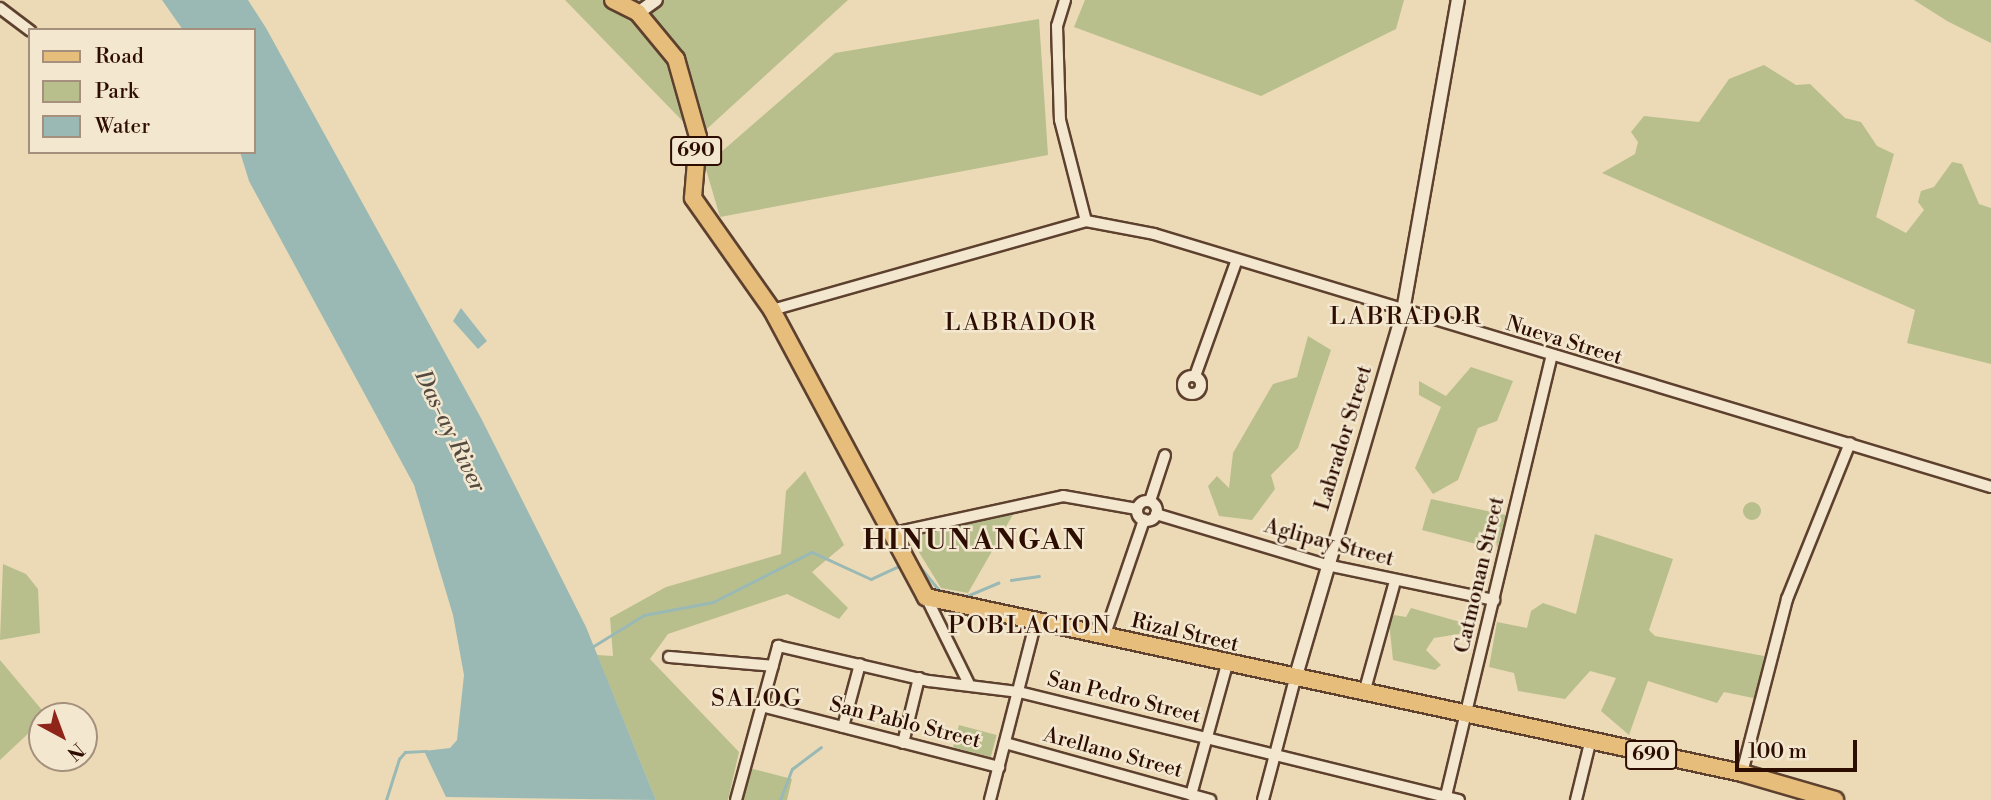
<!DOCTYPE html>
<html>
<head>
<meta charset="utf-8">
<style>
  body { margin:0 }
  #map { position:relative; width:1991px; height:800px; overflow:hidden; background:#ecdab6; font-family:"Libre Bodoni",serif }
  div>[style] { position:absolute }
  .green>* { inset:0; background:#b8bf8d; transform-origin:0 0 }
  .round { border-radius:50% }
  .water>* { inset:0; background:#9ab9b5 }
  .stream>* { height:2.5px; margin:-1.25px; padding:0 1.25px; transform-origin:1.25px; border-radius:1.25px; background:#9ab9b5 }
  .roads { filter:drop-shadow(2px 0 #5d402e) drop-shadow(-2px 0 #5d402e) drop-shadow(0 2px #5d402e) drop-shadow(0 -2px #5d402e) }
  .minor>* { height:10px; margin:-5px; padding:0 5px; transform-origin:5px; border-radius:5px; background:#f3e7d0 }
  .minor>.ring { margin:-5px; padding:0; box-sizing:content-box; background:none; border:10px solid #f3e7d0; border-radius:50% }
  .tertiary>* { height:12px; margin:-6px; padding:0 6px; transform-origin:6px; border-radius:6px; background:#f3e7d0 }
  .primary>* { height:16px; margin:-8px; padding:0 8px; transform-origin:8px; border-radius:8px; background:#e6bd7b }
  span { translate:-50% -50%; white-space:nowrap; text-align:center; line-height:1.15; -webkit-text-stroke:5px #f3e7d0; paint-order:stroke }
  .shield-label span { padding:2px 5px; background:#f3e7d0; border:2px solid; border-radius:5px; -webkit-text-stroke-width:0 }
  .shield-label { font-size:19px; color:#2d0d00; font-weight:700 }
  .street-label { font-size:21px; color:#2d0d00 }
  .water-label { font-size:23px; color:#53493f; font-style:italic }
  .quarter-label { font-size:24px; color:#2d0d00; letter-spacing:2px }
  .district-label { font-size:28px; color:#2d0d00; font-weight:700; letter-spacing:2px }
  .legend { position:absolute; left:28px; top:28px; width:228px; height:126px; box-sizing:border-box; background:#f3e7d0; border:2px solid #a4907d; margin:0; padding:9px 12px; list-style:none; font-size:21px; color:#2d0d00 }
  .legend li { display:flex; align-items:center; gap:14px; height:35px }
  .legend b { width:35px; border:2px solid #a4907d }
  .north { position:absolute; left:28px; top:702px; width:70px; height:70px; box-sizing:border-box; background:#f3e7d0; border:2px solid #a4907d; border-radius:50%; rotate:139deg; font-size:19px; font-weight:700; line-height:28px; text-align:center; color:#2d0d00 }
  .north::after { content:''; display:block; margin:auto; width:24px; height:32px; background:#8f2418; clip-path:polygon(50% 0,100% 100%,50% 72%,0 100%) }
  .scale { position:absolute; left:1735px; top:740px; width:122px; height:32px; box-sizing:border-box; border:4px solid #2d0d00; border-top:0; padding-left:9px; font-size:21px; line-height:24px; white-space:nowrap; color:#2d0d00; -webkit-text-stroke:5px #f3e7d0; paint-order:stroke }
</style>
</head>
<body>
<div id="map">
  <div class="green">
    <div style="clip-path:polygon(565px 0,848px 0,698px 137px)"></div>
    <div style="clip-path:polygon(1085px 0,1404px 0,1396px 29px,1261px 96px,1074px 27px)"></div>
    <div style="clip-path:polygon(1914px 0,1991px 0,1991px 43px,1947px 21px)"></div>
    <div style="clip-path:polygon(1039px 19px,1048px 155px,720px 217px,705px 166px,835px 53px)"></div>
    <div style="clip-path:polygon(1764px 65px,1796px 85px,1810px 84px,1845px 118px,1861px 122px,1877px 146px,1894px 154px,1876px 217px,1906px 233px,1924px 210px,1918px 202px,1921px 191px,1934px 187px,1952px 162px,1962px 164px,1979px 204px,1991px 208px,1991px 364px,1907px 343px,1915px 310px,1602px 173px,1635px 154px,1638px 142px,1631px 132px,1644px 116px,1699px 122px,1729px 79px)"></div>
    <div style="clip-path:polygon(1308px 336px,1331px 350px,1298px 448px,1271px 475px,1275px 489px,1252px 520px,1219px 516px,1208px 486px,1217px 476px,1229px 488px,1233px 453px,1273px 384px,1297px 377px)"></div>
    <div style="clip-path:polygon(1471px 367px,1513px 381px,1497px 421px,1478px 428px,1458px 480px,1433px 494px,1415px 468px,1441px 407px,1419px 395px,1419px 381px,1446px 396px)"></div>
    <div style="clip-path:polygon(805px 471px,844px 545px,812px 572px,848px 608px,839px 619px,787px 594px,668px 634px,650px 659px,739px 752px,728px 800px,656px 800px,597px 655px,613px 656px,610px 618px,666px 587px,781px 554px,786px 491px)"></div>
    <div style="clip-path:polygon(1431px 499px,1506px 515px,1497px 549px,1496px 537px,1484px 533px,1480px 545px,1422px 530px)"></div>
    <div class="round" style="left:1743px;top:502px;width:18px;height:18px"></div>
    <div style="clip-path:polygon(1015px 511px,968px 593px,941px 588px,909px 536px)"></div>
    <div style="clip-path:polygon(1595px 534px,1673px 559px,1649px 630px,1655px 636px,1764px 656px,1758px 699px,1724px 692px,1717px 703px,1648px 681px,1629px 735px,1601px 711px,1616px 678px,1590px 671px,1565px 699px,1518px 691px,1514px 673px,1489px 667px,1497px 622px,1527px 628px,1531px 611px,1543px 603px,1576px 614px)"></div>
    <div style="clip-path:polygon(3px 564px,26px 574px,38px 589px,40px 633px,0 640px)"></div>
    <div style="clip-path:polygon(1411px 608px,1464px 623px,1465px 633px,1434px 638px,1426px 650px,1441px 665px,1435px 670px,1393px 660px,1389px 622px,1394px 615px,1406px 617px)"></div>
    <div style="clip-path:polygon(0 660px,47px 716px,0 760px)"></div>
    <div style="left:959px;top:725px;width:39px;height:23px;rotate:15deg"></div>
    <div style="clip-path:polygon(749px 768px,792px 779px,787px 800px,741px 800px)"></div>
  </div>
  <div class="water">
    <div style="clip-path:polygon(162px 0,248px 0,266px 28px,481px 418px,586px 627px,656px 800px,446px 797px,424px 751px,450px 748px,457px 740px,464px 675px,453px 615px,414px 485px,249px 181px,240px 152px,254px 152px,254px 30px,183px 30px)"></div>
    <div style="clip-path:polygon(461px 308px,487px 341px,478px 349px,453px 321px)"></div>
  </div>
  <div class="stream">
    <div style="left:914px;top:559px;width:40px;rotate:51deg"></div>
    <div style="left:939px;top:590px;width:29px;rotate:12deg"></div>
    <div style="left:967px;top:596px;width:34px;rotate:-23deg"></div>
    <div style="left:1011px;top:580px;width:28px;rotate:-8deg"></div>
    <div style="left:592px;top:647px;width:61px;rotate:-31.6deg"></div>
    <div style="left:644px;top:615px;width:70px;rotate:-10.7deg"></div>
    <div style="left:713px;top:602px;width:111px;rotate:-26.8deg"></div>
    <div style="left:812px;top:552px;width:65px;rotate:24.6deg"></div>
    <div style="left:871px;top:579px;width:33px;rotate:-25deg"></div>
    <div style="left:386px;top:800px;width:43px;rotate:-72.4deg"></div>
    <div style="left:399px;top:759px;width:9px;rotate:-49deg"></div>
    <div style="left:405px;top:752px;width:21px;rotate:-3deg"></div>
    <div style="left:780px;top:800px;width:33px;rotate:-69deg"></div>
    <div style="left:792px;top:769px;width:36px;rotate:-37deg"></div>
  </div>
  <div class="roads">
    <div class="minor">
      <div style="left:1065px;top:0;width:27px;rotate:107deg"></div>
      <div style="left:1057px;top:26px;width:94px;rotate:88.2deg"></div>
      <div style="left:1060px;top:120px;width:104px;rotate:75.6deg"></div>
      <div style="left:0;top:8px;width:38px;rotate:37deg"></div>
      <div style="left:772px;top:310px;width:326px;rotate:-15.8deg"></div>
      <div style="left:1086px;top:221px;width:69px;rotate:10.8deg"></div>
      <div style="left:1154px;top:234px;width:874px;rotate:16.82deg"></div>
      <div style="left:1195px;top:376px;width:121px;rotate:-70.2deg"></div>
      <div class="ring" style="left:1183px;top:376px;width:8px;height:8px"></div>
      <div style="left:1150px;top:501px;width:48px;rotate:-71.9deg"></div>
      <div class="ring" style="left:1137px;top:501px;width:10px;height:10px"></div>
      <div style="left:1156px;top:514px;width:177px;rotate:16.7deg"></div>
      <div style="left:1326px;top:565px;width:172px;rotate:11.8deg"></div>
      <div style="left:894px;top:533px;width:173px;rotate:-12.3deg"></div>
      <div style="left:1063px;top:496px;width:75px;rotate:10deg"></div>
      <div style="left:926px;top:597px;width:95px;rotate:63.7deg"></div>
      <div style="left:1104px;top:637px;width:124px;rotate:-71.1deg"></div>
      <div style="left:669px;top:657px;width:104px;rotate:4.9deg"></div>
      <div style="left:1364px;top:693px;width:116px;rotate:-74.5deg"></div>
      <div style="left:761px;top:706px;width:246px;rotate:14.4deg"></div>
      <div style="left:843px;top:727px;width:65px;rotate:-74.9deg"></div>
      <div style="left:903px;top:743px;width:67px;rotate:-76.2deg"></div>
      <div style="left:1005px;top:743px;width:213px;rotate:15.5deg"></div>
      <div style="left:1742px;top:773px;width:180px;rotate:-75.5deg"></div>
      <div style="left:1787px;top:599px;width:168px;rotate:-68deg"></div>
      <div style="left:1191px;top:795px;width:136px;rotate:-74.6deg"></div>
      <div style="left:736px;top:800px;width:160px;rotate:-74.7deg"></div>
      <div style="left:778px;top:646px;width:155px;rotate:13.1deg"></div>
      <div style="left:929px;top:681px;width:91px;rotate:7deg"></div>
      <div style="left:1019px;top:692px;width:453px;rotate:13.8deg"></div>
      <div style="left:990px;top:800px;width:185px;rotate:-75.6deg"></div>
      <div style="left:1263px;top:800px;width:125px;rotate:-75.2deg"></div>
      <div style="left:1445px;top:800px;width:455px;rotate:-76.5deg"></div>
      <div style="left:1576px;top:800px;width:59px;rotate:-76.2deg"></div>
    </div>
    <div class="tertiary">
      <div style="left:638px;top:13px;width:22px;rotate:-36deg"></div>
      <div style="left:1295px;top:679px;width:384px;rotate:-73.6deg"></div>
      <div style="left:1403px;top:311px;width:316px;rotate:-80deg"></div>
    </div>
    <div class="primary">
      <div style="left:613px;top:0;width:28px;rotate:27deg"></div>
      <div style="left:638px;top:13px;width:60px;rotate:50.4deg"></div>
      <div style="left:676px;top:59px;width:81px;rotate:74.2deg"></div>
      <div style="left:698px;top:137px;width:61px;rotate:94.7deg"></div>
      <div style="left:693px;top:198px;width:137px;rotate:54.8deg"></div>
      <div style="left:772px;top:310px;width:326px;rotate:61.8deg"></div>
      <div style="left:926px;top:597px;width:835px;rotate:12.17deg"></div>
      <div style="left:1742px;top:773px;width:97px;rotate:16.2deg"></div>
    </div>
  </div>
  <div class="shield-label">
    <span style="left:696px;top:151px">690</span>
    <span style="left:1651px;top:755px">690</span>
  </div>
  <div class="street-label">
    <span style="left:1564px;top:341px;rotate:17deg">Nueva Street</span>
    <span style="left:1344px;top:438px;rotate:-73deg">Labrador Street</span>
    <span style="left:1329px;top:543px;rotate:15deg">Aglipay Street</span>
    <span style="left:1480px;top:575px;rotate:-77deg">Catmonan Street</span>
    <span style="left:1185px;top:633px;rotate:13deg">Rizal Street</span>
    <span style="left:1124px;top:698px;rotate:14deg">San Pedro Street</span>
    <span style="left:905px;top:723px;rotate:14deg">San Pablo Street</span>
    <span style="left:1113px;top:753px;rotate:15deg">Arellano Street</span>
  </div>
  <div class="water-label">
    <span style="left:450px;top:431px;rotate:64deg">Das-ay River</span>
  </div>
  <div class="quarter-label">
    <span style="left:1406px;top:318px">LABRADOR</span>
    <span style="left:1021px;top:324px">LABRADOR</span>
    <span style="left:1030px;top:627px">POBLACION</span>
    <span style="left:757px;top:700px">SALOG</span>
  </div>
  <div class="district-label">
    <span style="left:975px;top:541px">HINUNANGAN</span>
  </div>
  <ul class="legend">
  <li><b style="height:9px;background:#e6bd7b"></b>Road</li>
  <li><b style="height:19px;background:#b8bf8d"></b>Park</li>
  <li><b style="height:19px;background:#9ab9b5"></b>Water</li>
  </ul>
  <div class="north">N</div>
  <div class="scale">100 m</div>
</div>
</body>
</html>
